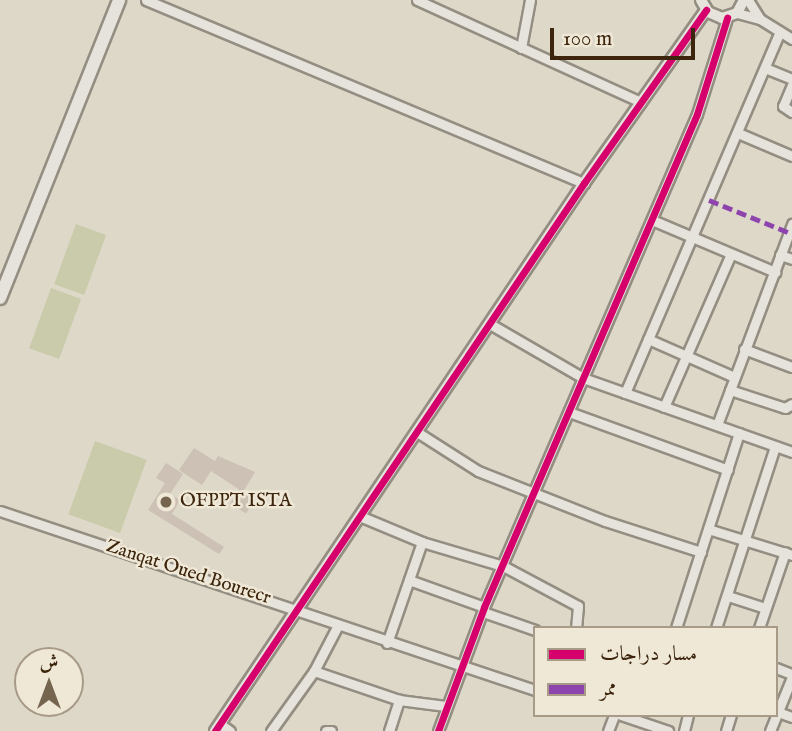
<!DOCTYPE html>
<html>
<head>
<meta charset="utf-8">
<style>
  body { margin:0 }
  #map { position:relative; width:792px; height:731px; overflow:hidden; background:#ded8c9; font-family:"IM FELL English",Amiri,serif }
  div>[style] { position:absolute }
  .green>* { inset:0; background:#c9cbaa; transform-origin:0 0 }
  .building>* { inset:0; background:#ccc1b4; transform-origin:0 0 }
  .roads { filter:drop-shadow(2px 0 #948e82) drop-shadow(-2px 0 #948e82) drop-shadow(0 2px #948e82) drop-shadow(0 -2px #948e82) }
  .minor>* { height:9px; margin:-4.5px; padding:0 4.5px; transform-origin:4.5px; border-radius:4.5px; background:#e6e3dc }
  .tertiary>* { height:10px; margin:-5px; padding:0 5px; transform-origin:5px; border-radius:5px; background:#e6e3dc }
  .secondary>* { height:12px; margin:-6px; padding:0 6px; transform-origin:6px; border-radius:6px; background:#e6e3dc }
  .quiet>* { height:5px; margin-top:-2.5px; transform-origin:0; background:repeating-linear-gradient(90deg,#8e44ad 0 10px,transparent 0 15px) }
  .cycleway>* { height:7px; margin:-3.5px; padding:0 3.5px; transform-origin:3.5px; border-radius:3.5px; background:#d6006c }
  .dots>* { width:19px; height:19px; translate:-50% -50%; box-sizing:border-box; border:4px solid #efe8d7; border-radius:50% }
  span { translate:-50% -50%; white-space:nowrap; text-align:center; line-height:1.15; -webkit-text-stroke:5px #efe8d7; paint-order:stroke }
  .poi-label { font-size:19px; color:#3c250c }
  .left { translate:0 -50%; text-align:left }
  .street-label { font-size:19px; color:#3c250c }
  .legend { position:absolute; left:533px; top:626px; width:245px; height:91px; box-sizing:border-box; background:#efe8d7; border:2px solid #a79a86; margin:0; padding:9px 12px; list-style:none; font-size:21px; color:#3c250c }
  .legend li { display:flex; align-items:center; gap:14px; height:35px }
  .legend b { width:35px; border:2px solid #a79a86 }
  .north { position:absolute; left:14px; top:647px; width:70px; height:70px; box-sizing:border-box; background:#efe8d7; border:2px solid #a79a86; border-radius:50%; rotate:0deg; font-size:19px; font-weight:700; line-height:28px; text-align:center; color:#3c250c }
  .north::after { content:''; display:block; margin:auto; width:24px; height:32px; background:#75644e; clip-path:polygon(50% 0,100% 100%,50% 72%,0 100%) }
  .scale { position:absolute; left:550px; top:28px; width:145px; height:32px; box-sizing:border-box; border:4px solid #3c250c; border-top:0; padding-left:9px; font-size:21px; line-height:24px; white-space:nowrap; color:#3c250c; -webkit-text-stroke:5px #efe8d7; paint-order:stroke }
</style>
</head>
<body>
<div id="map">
  <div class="green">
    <div style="left:76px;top:224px;width:32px;height:64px;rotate:20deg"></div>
    <div style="left:51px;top:288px;width:32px;height:64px;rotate:20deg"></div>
    <div style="left:95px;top:441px;width:55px;height:78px;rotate:20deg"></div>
  </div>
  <div class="building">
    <div style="clip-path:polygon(194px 448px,215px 461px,218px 456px,255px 472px,243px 492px,211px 471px,202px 485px,179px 470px)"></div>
    <div style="clip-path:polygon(166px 463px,183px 474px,170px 494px,180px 500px,172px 514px,224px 547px,219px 554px,148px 510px,165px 483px,156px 478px)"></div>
    <div style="left:239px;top:489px;width:19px;height:17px;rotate:32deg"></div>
  </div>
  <div class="roads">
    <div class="minor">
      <div style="left:146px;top:0;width:475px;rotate:22.7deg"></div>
      <div style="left:417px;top:0;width:246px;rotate:24.5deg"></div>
      <div style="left:748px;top:0;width:22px;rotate:58deg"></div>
      <div style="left:737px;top:13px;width:24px;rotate:15deg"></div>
      <div style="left:760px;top:19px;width:38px;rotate:32deg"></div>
      <div style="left:521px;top:48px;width:49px;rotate:-79.4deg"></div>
      <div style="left:765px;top:68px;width:29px;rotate:22deg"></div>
      <div style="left:792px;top:85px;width:23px;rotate:113deg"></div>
      <div style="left:783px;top:106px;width:11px;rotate:34deg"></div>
      <div style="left:738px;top:133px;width:59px;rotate:23.1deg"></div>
      <div style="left:652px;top:220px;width:134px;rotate:22.9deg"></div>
      <div style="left:780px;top:255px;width:13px;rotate:18deg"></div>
      <div style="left:490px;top:324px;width:108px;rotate:30.1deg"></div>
      <div style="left:583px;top:378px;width:222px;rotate:19.5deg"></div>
      <div style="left:648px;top:339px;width:94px;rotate:23.8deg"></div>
      <div style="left:744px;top:349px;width:51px;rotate:20.6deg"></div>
      <div style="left:730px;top:390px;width:58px;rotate:18.1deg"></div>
      <div style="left:785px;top:408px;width:8px;rotate:-30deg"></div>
      <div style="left:625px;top:393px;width:393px;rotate:-66.8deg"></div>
      <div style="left:664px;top:407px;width:167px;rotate:-66.4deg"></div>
      <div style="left:569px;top:412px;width:169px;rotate:20deg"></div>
      <div style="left:717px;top:425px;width:215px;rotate:-69.5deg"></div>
      <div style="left:417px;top:432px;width:72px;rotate:32.6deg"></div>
      <div style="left:478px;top:471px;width:136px;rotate:21.5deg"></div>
      <div style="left:605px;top:521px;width:101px;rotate:17.9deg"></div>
      <div style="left:0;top:511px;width:564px;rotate:18.5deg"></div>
      <div style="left:362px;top:517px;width:65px;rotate:22.6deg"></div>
      <div style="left:422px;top:542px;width:84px;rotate:16.5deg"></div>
      <div style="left:503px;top:566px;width:85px;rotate:28.1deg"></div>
      <div style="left:578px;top:606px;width:22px;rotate:95deg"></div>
      <div style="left:708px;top:529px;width:88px;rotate:17.2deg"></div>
      <div style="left:409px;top:580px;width:80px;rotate:19.8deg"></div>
      <div style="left:728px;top:596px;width:39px;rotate:18deg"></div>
      <div style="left:483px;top:612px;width:55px;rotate:19.1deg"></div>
      <div style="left:676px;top:628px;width:205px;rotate:-72.1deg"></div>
      <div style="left:716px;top:628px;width:191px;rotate:-72deg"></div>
      <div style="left:759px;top:628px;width:80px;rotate:-71.1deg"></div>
      <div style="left:387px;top:643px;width:107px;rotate:-70.9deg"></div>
      <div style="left:776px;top:668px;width:17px;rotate:21deg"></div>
      <div style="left:314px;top:671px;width:90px;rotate:18.8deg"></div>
      <div style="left:399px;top:700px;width:47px;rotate:7.3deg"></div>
      <div style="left:778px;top:712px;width:15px;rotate:20deg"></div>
      <div style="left:621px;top:715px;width:50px;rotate:18.8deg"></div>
      <div style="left:220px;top:724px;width:12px;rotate:35deg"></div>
      <div style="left:271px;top:731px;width:74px;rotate:-54.4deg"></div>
      <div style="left:314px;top:671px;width:52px;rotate:-62.4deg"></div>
      <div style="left:326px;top:731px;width:5px"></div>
      <div style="left:389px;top:731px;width:33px;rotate:-72deg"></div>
      <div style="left:438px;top:731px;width:132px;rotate:-69.6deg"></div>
      <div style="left:484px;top:607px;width:537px;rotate:-66.63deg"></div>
      <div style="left:697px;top:114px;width:101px;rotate:-72.6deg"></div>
      <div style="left:608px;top:731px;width:17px;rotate:-69deg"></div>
      <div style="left:684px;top:731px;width:16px;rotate:-76deg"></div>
      <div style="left:726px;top:731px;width:17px;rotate:-73deg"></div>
      <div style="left:770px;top:731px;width:58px;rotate:-67.8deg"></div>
    </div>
    <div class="tertiary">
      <div style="left:701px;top:0;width:14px;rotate:60deg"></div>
      <div style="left:708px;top:12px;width:15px;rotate:23deg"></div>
      <div style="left:722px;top:18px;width:16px;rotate:-18deg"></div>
      <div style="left:737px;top:13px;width:15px;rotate:-62deg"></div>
      <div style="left:215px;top:731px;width:661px;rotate:-56.05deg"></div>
      <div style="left:584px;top:183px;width:212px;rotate:-54.8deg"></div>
    </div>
    <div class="secondary">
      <div style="left:0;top:298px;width:321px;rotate:-68.2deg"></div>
    </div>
  </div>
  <div class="quiet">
    <div style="left:709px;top:200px;width:85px;rotate:22.1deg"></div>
  </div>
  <div class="cycleway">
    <div style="left:215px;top:731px;width:661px;rotate:-56.05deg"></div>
    <div style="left:584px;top:183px;width:212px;rotate:-54.8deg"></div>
    <div style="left:438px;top:731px;width:132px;rotate:-69.6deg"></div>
    <div style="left:484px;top:607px;width:537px;rotate:-66.63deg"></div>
    <div style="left:697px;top:114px;width:101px;rotate:-72.6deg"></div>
  </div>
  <div class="dots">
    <div style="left:166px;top:502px;background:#75644e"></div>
  </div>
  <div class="poi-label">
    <span class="left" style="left:180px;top:502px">OFPPT ISTA</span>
  </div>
  <div class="street-label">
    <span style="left:188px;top:573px;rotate:18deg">Zanqat Oued Bourecr</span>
  </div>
  <ul class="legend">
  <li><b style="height:9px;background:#d6006c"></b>مسار دراجات</li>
  <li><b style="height:9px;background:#8e44ad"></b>ممر</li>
  </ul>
  <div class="north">ش</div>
  <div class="scale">100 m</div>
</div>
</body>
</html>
